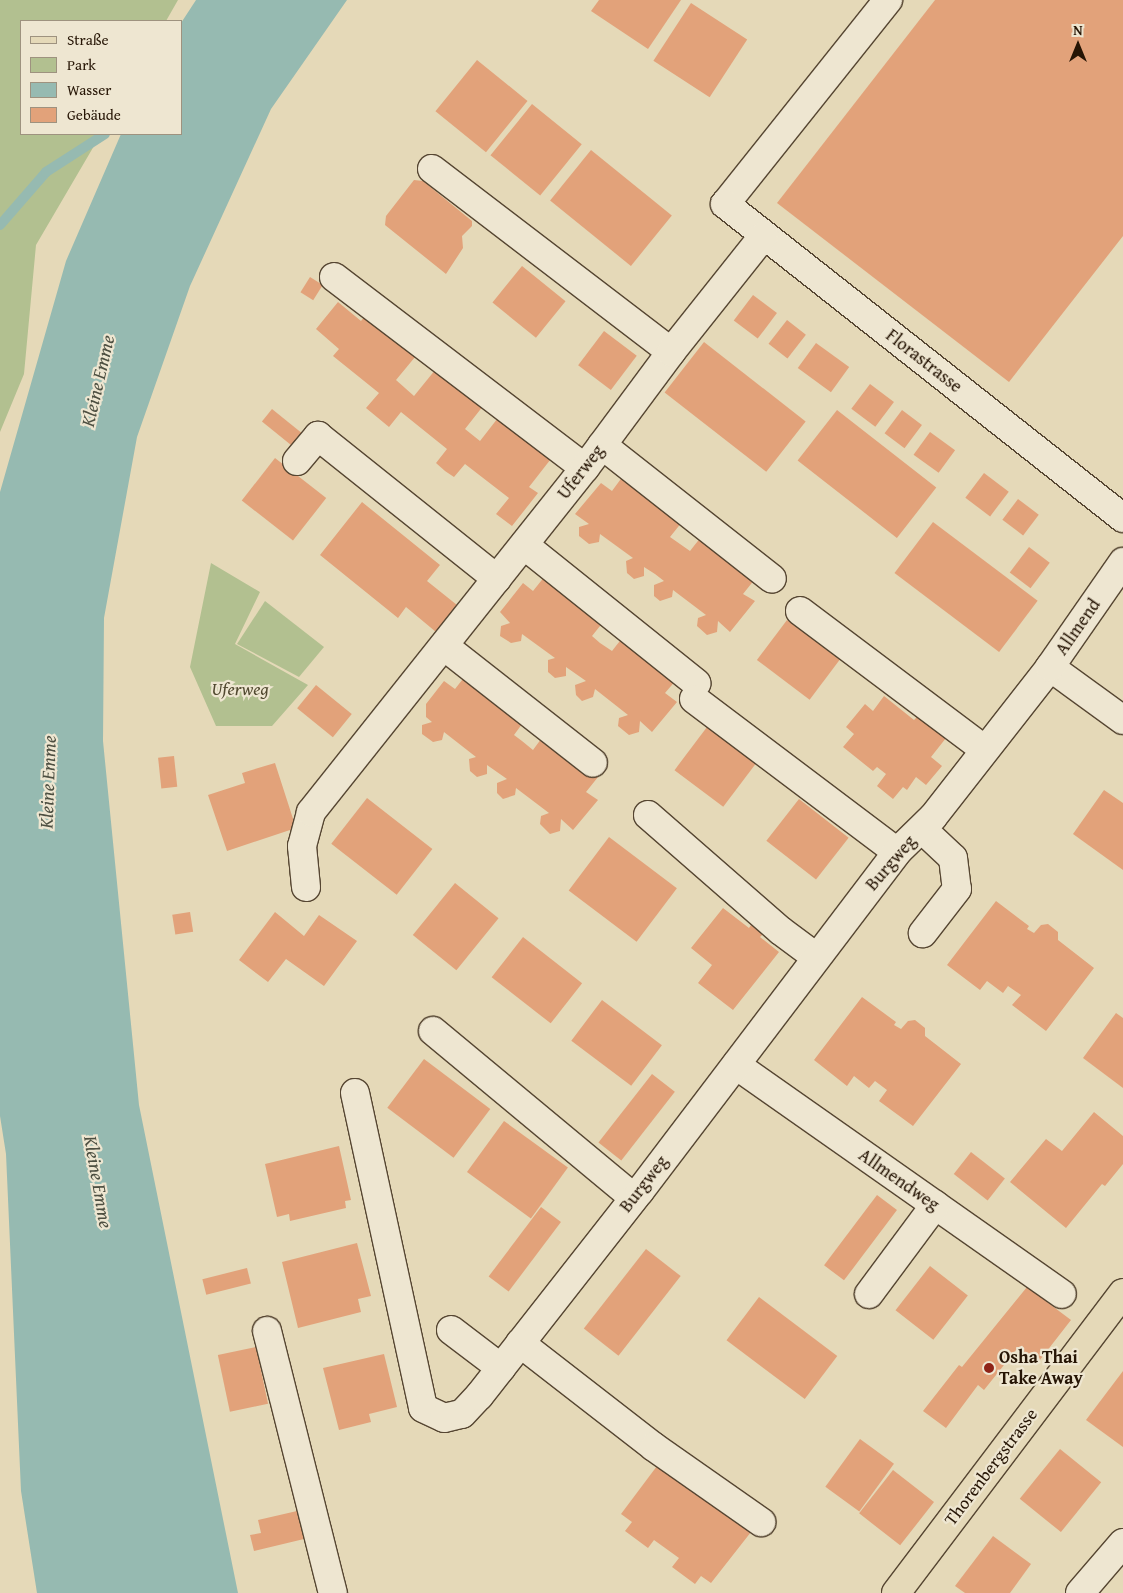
<!DOCTYPE html>
<html>
<head>
<meta charset="utf-8">
<style>
  body { margin:0 }
  #map { position:relative; width:1123px; height:1593px; overflow:hidden; background:#e5d9b8; font-family:"Gentium Book Plus",serif }
  div>[style] { position:absolute }
  .green>* { inset:0; background:#b2c090 }
  .water>* { inset:0; background:#96bab1 }
  .stream>* { height:10px; margin:-5px; padding:0 5px; transform-origin:5px; border-radius:5px; background:#96bab1 }
  .building>* { inset:0; background:#e2a27a; transform-origin:0 0 }
  .roads { filter:drop-shadow(1px 0 #564632) drop-shadow(-1px 0 #564632) drop-shadow(0 1px #564632) drop-shadow(0 -1px #564632) }
  .minor>* { height:28px; margin:-14px; padding:0 14px; transform-origin:14px; border-radius:14px; background:#eee6d1 }
  .major>* { height:28px; margin:-14px; padding:0 14px; transform-origin:14px; border-radius:14px; background:#e5d9b8 }
  .dots>* { width:14px; height:14px; translate:-50% -50%; box-sizing:border-box; border:2px solid #eee6d1; border-radius:50% }
  span { translate:-50% -50%; white-space:nowrap; text-align:center; line-height:1.15; -webkit-text-stroke:4.5px #eee6d1; paint-order:stroke }
  .street-label { font-size:18px; color:#261505 }
  .park-label { font-size:18px; color:#50482f; font-style:italic }
  .poi-label { font-size:18px; color:#261505; font-weight:700 }
  .left { translate:0 -50%; text-align:left }
  .water-label { font-size:19px; color:#4d4f41; font-style:italic }
  .legend { position:absolute; left:20px; top:20px; width:162px; height:115px; box-sizing:border-box; background:#eee6d1; border:1px solid #9e927f; margin:0; padding:6px 9px; list-style:none; font-size:15px; color:#261505 }
  .legend li { display:flex; align-items:center; gap:10px; height:25px }
  .legend b { width:25px; border:1px solid #9e927f }
  .north { position:absolute; left:1053px; top:20px; width:50px; height:50px; -webkit-text-stroke:4px #eee6d1; paint-order:stroke; rotate:0deg; font-size:14px; font-weight:700; line-height:20px; text-align:center; color:#261505 }
  .north::after { content:''; display:block; margin:auto; width:18px; height:22px; background:#261505; clip-path:polygon(50% 0,100% 100%,50% 72%,0 100%) }
</style>
</head>
<body>
<div id="map">
  <div class="green">
    <div style="clip-path:polygon(0 0,178px 0,166px 21px,21px 21px,21px 134px,101px 134px,36px 245px,24px 374px,0 432px)"></div>
    <div style="clip-path:polygon(211px 563px,260px 592px,235px 644px,308px 685px,272px 726px,216px 726px,190px 667px)"></div>
    <div style="clip-path:polygon(265px 601px,324px 647px,299px 677px,237px 644px)"></div>
  </div>
  <div class="water">
    <div style="clip-path:polygon(196px 0,347px 0,271px 109px,190px 286px,137px 437px,104px 618px,103px 741px,139px 1105px,238px 1593px,37px 1593px,21px 1491px,6px 1154px,0 1116px,0 492px,66px 261px,121px 134px,181px 134px,181px 23px)"></div>
  </div>
  <div class="stream">
    <div style="left:0;top:225px;width:70px;rotate:-49deg"></div>
    <div style="left:46px;top:172px;width:70px;rotate:-32.8deg"></div>
  </div>
  <div class="building">
    <div style="clip-path:polygon(599px 0,681px 0,648px 49px,591px 11px)"></div>
    <div style="clip-path:polygon(935px 0,1123px 0,1123px 236px,1009px 382px,777px 203px)"></div>
    <div style="left:691px;top:3px;width:67px;height:69px;rotate:33deg"></div>
    <div style="left:477px;top:60px;width:65px;height:66px;rotate:39deg"></div>
    <div style="left:532px;top:104px;width:64px;height:66px;rotate:39deg"></div>
    <div style="left:591px;top:150px;width:104px;height:65px;rotate:39deg"></div>
    <div style="clip-path:polygon(414px 180px,423px 181px,472px 221px,472px 226px,462px 236px,463px 248px,446px 274px,385px 225px,386px 216px)"></div>
    <div style="left:522px;top:266px;width:56px;height:47px;rotate:39deg"></div>
    <div style="left:310px;top:277px;width:15px;height:18px;rotate:32deg"></div>
    <div style="left:753px;top:295px;width:30px;height:32px;rotate:37deg"></div>
    <div style="clip-path:polygon(338px 302px,361px 321px,370px 310px,420px 351px,396px 380px,414px 396px,440px 364px,487px 401px,465px 429px,480px 441px,501px 414px,554px 455px,529px 487px,538px 493px,512px 526px,496px 514px,509px 498px,465px 464px,454px 477px,445px 471px,436px 463px,447px 449px,401px 412px,389px 427px,366px 408px,379px 393px,333px 356px,339px 349px,316px 329px)"></div>
    <div style="left:787px;top:320px;width:24px;height:30px;rotate:38deg"></div>
    <div style="left:604px;top:331px;width:41px;height:43px;rotate:37deg"></div>
    <div style="left:704px;top:342px;width:129px;height:64px;rotate:38deg"></div>
    <div style="left:816px;top:343px;width:41px;height:31px;rotate:36deg"></div>
    <div style="left:870px;top:384px;width:30px;height:31px;rotate:37deg"></div>
    <div style="left:272px;top:409px;width:43px;height:16px;rotate:39deg"></div>
    <div style="left:837px;top:410px;width:126px;height:64px;rotate:38deg"></div>
    <div style="left:902px;top:410px;width:25px;height:29px;rotate:37deg"></div>
    <div style="left:930px;top:432px;width:31px;height:28px;rotate:36deg"></div>
    <div style="left:275px;top:458px;width:65px;height:54px;rotate:38deg"></div>
    <div style="left:984px;top:473px;width:31px;height:31px;rotate:37deg"></div>
    <div style="clip-path:polygon(623px 476px,682px 522px,670px 537px,690px 551px,701px 537px,755px 579px,743px 594px,755px 601px,730px 632px,718px 621px,717px 632px,707px 635px,697px 626px,698px 618px,706px 615px,673px 590px,672px 597px,660px 601px,654px 596px,654px 585px,664px 581px,655px 574px,644px 567px,644px 576px,634px 579px,627px 573px,626px 561px,633px 558px,600px 534px,599px 542px,589px 544px,579px 536px,579px 527px,589px 524px,575px 514px,601px 483px,612px 491px)"></div>
    <div style="left:1018px;top:499px;width:26px;height:26px;rotate:37deg"></div>
    <div style="clip-path:polygon(362px 502px,440px 565px,427px 581px,457px 605px,436px 632px,406px 607px,398px 618px,320px 555px)"></div>
    <div style="left:933px;top:522px;width:131px;height:64px;rotate:37deg"></div>
    <div style="left:1029px;top:547px;width:26px;height:32px;rotate:37deg"></div>
    <div style="clip-path:polygon(545px 576px,604px 621px,592px 636px,600px 643px,612px 651px,623px 637px,677px 679px,665px 693px,677px 702px,652px 732px,640px 721px,639px 732px,629px 735px,618px 726px,619px 718px,628px 715px,595px 689px,593px 697px,582px 701px,576px 695px,575px 685px,586px 681px,566px 667px,566px 676px,555px 678px,548px 672px,548px 660px,555px 658px,522px 634px,521px 641px,511px 643px,500px 636px,501px 626px,510px 623px,500px 612px,523px 583px,533px 591px)"></div>
    <div style="left:787px;top:620px;width:66px;height:50px;rotate:37deg"></div>
    <div style="clip-path:polygon(466px 675px,525px 720px,514px 735px,522px 741px,533px 750px,544px 735px,598px 777px,586px 792px,598px 800px,573px 830px,561px 819px,560px 831px,550px 834px,540px 824px,541px 816px,549px 813px,516px 788px,515px 795px,503px 799px,497px 793px,497px 783px,507px 779px,487px 765px,487px 774px,477px 777px,470px 771px,469px 759px,476px 757px,444px 732px,442px 740px,433px 742px,422px 734px,422px 725px,432px 722px,426px 717px,426px 704px,444px 681px,455px 689px)"></div>
    <div style="left:316px;top:685px;width:46px;height:30px;rotate:39deg"></div>
    <div style="clip-path:polygon(884px 696px,914px 720px,918px 716px,946px 738px,931px 757px,942px 766px,926px 785px,916px 777px,907px 790px,903px 787px,893px 799px,877px 786px,886px 774px,877px 767px,873px 771px,843px 747px,854px 734px,846px 727px,865px 704px,873px 711px)"></div>
    <div style="left:707px;top:727px;width:61px;height:54px;rotate:37deg"></div>
    <div style="left:174px;top:756px;width:31px;height:16px;rotate:84deg"></div>
    <div style="clip-path:polygon(275px 763px,296px 828px,227px 851px,208px 795px,245px 783px,242px 773px)"></div>
    <div style="clip-path:polygon(1104px 790px,1123px 803px,1123px 870px,1073px 834px)"></div>
    <div style="left:367px;top:798px;width:83px;height:58px;rotate:38deg"></div>
    <div style="left:799px;top:799px;width:63px;height:53px;rotate:38deg"></div>
    <div style="left:609px;top:837px;width:85px;height:67px;rotate:37deg"></div>
    <div style="left:455px;top:883px;width:56px;height:67px;rotate:39deg"></div>
    <div style="clip-path:polygon(996px 901px,1029px 926px,1027px 929px,1034px 933px,1041px 925px,1048px 924px,1058px 932px,1058px 940px,1094px 968px,1046px 1031px,1012px 1005px,1021px 995px,1008px 986px,1003px 993px,987px 981px,980px 990px,947px 965px)"></div>
    <div style="clip-path:polygon(723px 908px,749px 928px,751px 925px,763px 934px,760px 937px,779px 952px,733px 1010px,698px 983px,712px 965px,691px 948px)"></div>
    <div style="left:190px;top:912px;width:20px;height:18px;rotate:81deg"></div>
    <div style="clip-path:polygon(275px 912px,304px 936px,319px 915px,357px 941px,324px 986px,286px 959px,268px 982px,239px 960px)"></div>
    <div style="left:523px;top:937px;width:75px;height:51px;rotate:38deg"></div>
    <div style="clip-path:polygon(862px 997px,896px 1022px,894px 1025px,901px 1029px,908px 1021px,915px 1020px,925px 1028px,925px 1036px,961px 1064px,913px 1126px,879px 1101px,887px 1090px,875px 1081px,869px 1088px,854px 1076px,847px 1086px,814px 1060px)"></div>
    <div style="left:602px;top:1000px;width:75px;height:51px;rotate:37deg"></div>
    <div style="clip-path:polygon(1116px 1013px,1123px 1018px,1123px 1088px,1083px 1058px)"></div>
    <div style="left:424px;top:1059px;width:83px;height:61px;rotate:37deg"></div>
    <div style="left:652px;top:1074px;width:29px;height:87px;rotate:38deg"></div>
    <div style="clip-path:polygon(1094px 1112px,1123px 1136px,1123px 1164px,1105px 1186px,1102px 1184px,1066px 1228px,1010px 1182px,1046px 1139px,1062px 1151px)"></div>
    <div style="left:504px;top:1121px;width:79px;height:63px;rotate:36deg"></div>
    <div style="clip-path:polygon(339px 1146px,351px 1200px,345px 1201px,346px 1208px,290px 1221px,289px 1214px,277px 1217px,265px 1164px)"></div>
    <div style="left:971px;top:1152px;width:43px;height:28px;rotate:38deg"></div>
    <div style="left:877px;top:1195px;width:25px;height:88px;rotate:37deg"></div>
    <div style="left:541px;top:1207px;width:25px;height:87px;rotate:37deg"></div>
    <div style="clip-path:polygon(357px 1243px,371px 1296px,358px 1299px,361px 1312px,298px 1328px,282px 1262px)"></div>
    <div style="left:646px;top:1249px;width:44px;height:101px;rotate:38deg"></div>
    <div style="left:930px;top:1266px;width:48px;height:56px;rotate:38deg"></div>
    <div style="left:247px;top:1268px;width:16px;height:46px;rotate:76deg"></div>
    <div style="clip-path:polygon(1027px 1287px,1071px 1320px,1036px 1365px,1016px 1350px,984px 1390px,978px 1385px,946px 1428px,923px 1411px,959px 1365px,962px 1367px)"></div>
    <div style="left:759px;top:1297px;width:98px;height:54px;rotate:37deg"></div>
    <div style="left:256px;top:1347px;width:58px;height:39px;rotate:78deg"></div>
    <div style="clip-path:polygon(384px 1354px,397px 1407px,369px 1414px,371px 1422px,339px 1430px,323px 1368px)"></div>
    <div style="clip-path:polygon(1123px 1371px,1123px 1447px,1086px 1420px)"></div>
    <div style="left:860px;top:1439px;width:42px;height:59px;rotate:36deg"></div>
    <div style="left:1060px;top:1449px;width:53px;height:64px;rotate:39deg"></div>
    <div style="clip-path:polygon(660px 1462px,751px 1532px,711px 1583px,701px 1576px,695px 1584px,672px 1567px,679px 1558px,654px 1540px,648px 1548px,625px 1531px,632px 1522px,621px 1514px)"></div>
    <div style="left:893px;top:1470px;width:52px;height:55px;rotate:38deg"></div>
    <div style="clip-path:polygon(297px 1511px,304px 1539px,254px 1551px,250px 1535px,261px 1533px,258px 1520px)"></div>
    <div style="clip-path:polygon(993px 1536px,1031px 1564px,1010px 1593px,965px 1593px,955px 1586px)"></div>
  </div>
  <div class="roads">
    <div class="minor">
      <div style="left:888px;top:0;width:261px;rotate:128.6deg"></div>
      <div style="left:725px;top:204px;width:507px;rotate:38.27deg"></div>
      <div style="left:432px;top:169px;width:301px;rotate:37.4deg"></div>
      <div style="left:334px;top:277px;width:315px;rotate:37.3deg"></div>
      <div style="left:602px;top:445px;width:216px;rotate:38.2deg"></div>
      <div style="left:297px;top:461px;width:33px;rotate:-50deg"></div>
      <div style="left:318px;top:436px;width:229px;rotate:38.6deg"></div>
      <div style="left:524px;top:545px;width:221px;rotate:38.7deg"></div>
      <div style="left:800px;top:611px;width:230px;rotate:36.9deg"></div>
      <div style="left:444px;top:646px;width:189px;rotate:38.1deg"></div>
      <div style="left:1050px;top:667px;width:90px;rotate:36deg"></div>
      <div style="left:694px;top:699px;width:254px;rotate:37deg"></div>
      <div style="left:648px;top:815px;width:176px;rotate:41.1deg"></div>
      <div style="left:781px;top:931px;width:44px;rotate:36.6deg"></div>
      <div style="left:922px;top:829px;width:42px;rotate:43.1deg"></div>
      <div style="left:953px;top:858px;width:31px;rotate:83deg"></div>
      <div style="left:957px;top:889px;width:56px;rotate:127.7deg"></div>
      <div style="left:306px;top:887px;width:41px;rotate:-95.6deg"></div>
      <div style="left:302px;top:846px;width:35px;rotate:-75deg"></div>
      <div style="left:311px;top:812px;width:440px;rotate:-51.5deg"></div>
      <div style="left:585px;top:468px;width:144px;rotate:-53.4deg"></div>
      <div style="left:671px;top:352px;width:149px;rotate:-51.5deg"></div>
      <div style="left:433px;top:1031px;width:261px;rotate:39.7deg"></div>
      <div style="left:736px;top:1065px;width:398px;rotate:35.1deg"></div>
      <div style="left:355px;top:1093px;width:322px;rotate:77.8deg"></div>
      <div style="left:423px;top:1408px;width:23px;rotate:25deg"></div>
      <div style="left:444px;top:1418px;width:18px;rotate:-13deg"></div>
      <div style="left:462px;top:1414px;width:25px;rotate:-47deg"></div>
      <div style="left:479px;top:1396px;width:261px;rotate:-51.9deg"></div>
      <div style="left:640px;top:1191px;width:425px;rotate:-52.8deg"></div>
      <div style="left:897px;top:852px;width:50px;rotate:-44.2deg"></div>
      <div style="left:933px;top:817px;width:190px;rotate:-52deg"></div>
      <div style="left:1050px;top:667px;width:128px;rotate:-55.2deg"></div>
      <div style="left:869px;top:1294px;width:111px;rotate:-53.4deg"></div>
      <div style="left:451px;top:1330px;width:63px;rotate:37.2deg"></div>
      <div style="left:267px;top:1331px;width:270px;rotate:75.9deg"></div>
      <div style="left:520px;top:1343px;width:170px;rotate:37.8deg"></div>
      <div style="left:654px;top:1447px;width:131px;rotate:35deg"></div>
      <div style="left:1080px;top:1593px;width:66px;rotate:-49.3deg"></div>
    </div>
    <div class="major">
      <div style="left:896px;top:1593px;width:376px;rotate:-52.9deg"></div>
    </div>
  </div>
  <div class="dots">
    <div style="left:989px;top:1368px;background:#8f2418"></div>
  </div>
  <div class="street-label">
    <span style="left:924px;top:361px;rotate:38deg">Florastrasse</span>
    <span style="left:581px;top:472px;rotate:-52deg">Uferweg</span>
    <span style="left:1078px;top:627px;rotate:-55deg">Allmend</span>
    <span style="left:891px;top:863px;rotate:-49deg">Burgweg</span>
    <span style="left:899px;top:1180px;rotate:35deg">Allmendweg</span>
    <span style="left:644px;top:1184px;rotate:-52deg">Burgweg</span>
    <span style="left:991px;top:1467px;rotate:-53deg">Thorenbergstrasse</span>
  </div>
  <div class="park-label">
    <span style="left:240px;top:689px">Uferweg</span>
  </div>
  <div class="poi-label">
    <span class="left" style="left:999px;top:1368px">Osha Thai<br>Take Away</span>
  </div>
  <div class="water-label">
    <span style="left:98px;top:381px;rotate:-77deg">Kleine Emme</span>
    <span style="left:48px;top:782px;rotate:-88deg">Kleine Emme</span>
    <span style="left:98px;top:1182px;rotate:80deg">Kleine Emme</span>
  </div>
  <ul class="legend">
  <li><b style="height:6px;background:#e5d9b8"></b>Straße</li>
  <li><b style="height:14px;background:#b2c090"></b>Park</li>
  <li><b style="height:14px;background:#96bab1"></b>Wasser</li>
  <li><b style="height:14px;background:#e2a27a"></b>Gebäude</li>
  </ul>
  <div class="north">N</div>
</div>
</body>
</html>
